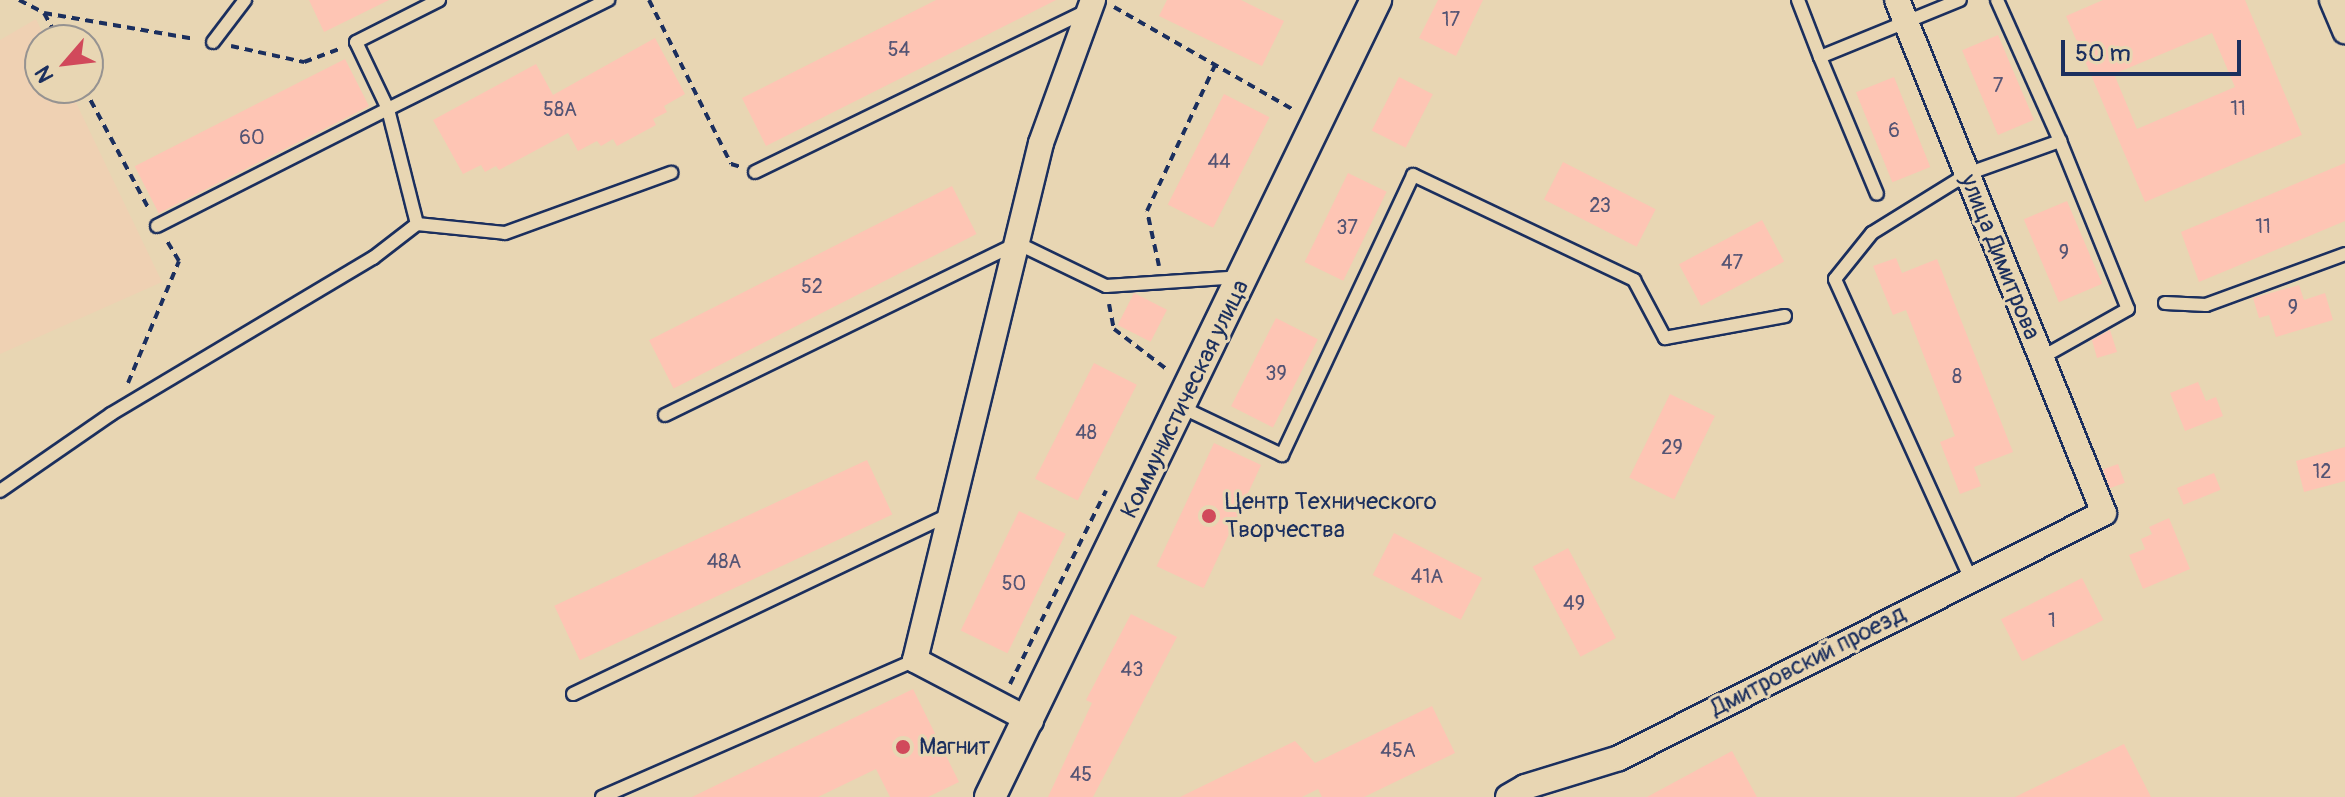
<!DOCTYPE html>
<html>
<head>
<meta charset="utf-8">
<style>
  body { margin:0 }
  #map { position:relative; width:2345px; height:797px; overflow:hidden; background:#e8d6b3; font-family:Pangolin,sans-serif }
  div>[style] { position:absolute }
  .built>* { inset:0; background:#efd1b3 }
  .building>* { inset:0; background:#fec5b4; transform-origin:0 0 }
  .path>* { height:4px; margin-top:-2px; transform-origin:0; background:repeating-linear-gradient(90deg,#1b2f5e 0 8px,transparent 0 14px) }
  .roads { filter:drop-shadow(2px 0 #1b2f5e) drop-shadow(-2px 0 #1b2f5e) drop-shadow(0 2px #1b2f5e) drop-shadow(0 -2px #1b2f5e) }
  .service>* { height:12px; margin:-6px; padding:0 6px; transform-origin:6px; border-radius:6px; background:#e8d6b3 }
  .minor>* { height:24px; margin:-12px; padding:0 12px; transform-origin:12px; border-radius:12px; background:#e8d6b3 }
  .tertiary>* { height:30px; margin:-15px; padding:0 15px; transform-origin:15px; border-radius:15px; background:#e8d6b3 }
  .dots>* { width:22px; height:22px; translate:-50% -50%; box-sizing:border-box; border:4px solid #e8d6b3; border-radius:50% }
  span { translate:-50% -50%; white-space:nowrap; text-align:center; line-height:1.15; -webkit-text-stroke:6px #e8d6b3; paint-order:stroke }
  .number-label { font-size:20px; color:#545474 }
  .number-label span { -webkit-text-stroke-width:0 }
  .street-label { font-size:24px; color:#1b2f5e }
  .poi-label { font-size:24px; color:#1b2f5e }
  .left { translate:0 -50%; text-align:left }
  .north { position:absolute; left:24px; top:24px; width:80px; height:80px; box-sizing:border-box; background:#e8d6b3; border:2px solid #969391; border-radius:50%; rotate:242deg; font-size:22px; font-weight:700; line-height:32px; text-align:center; color:#1b2f5e }
  .north::after { content:''; display:block; margin:auto; width:28px; height:36px; background:#d1495b; clip-path:polygon(50% 0,100% 100%,50% 72%,0 100%) }
  .scale { position:absolute; left:2061px; top:40px; width:180px; height:36px; box-sizing:border-box; border:4px solid #1b2f5e; border-top:0; padding-left:10px; font-size:24px; line-height:28px; white-space:nowrap; color:#1b2f5e; -webkit-text-stroke:6px #e8d6b3; paint-order:stroke }
</style>
</head>
<body>
<div id="map">
  <div class="built">
    <div style="clip-path:polygon(36px 19px,46px 40px,40px 40px,40px 88px,69px 88px,162px 282px,0 354px,0 40px)"></div>
  </div>
  <div class="building">
    <div style="clip-path:polygon(309px 0,389px 0,324px 32px)"></div>
    <div style="clip-path:polygon(936px 0,1056px 0,766px 146px,742px 98px)"></div>
    <div style="clip-path:polygon(1167px 0,1241px 0,1284px 21px,1262px 66px,1159px 16px)"></div>
    <div style="clip-path:polygon(1438px 0,1483px 0,1456px 56px,1419px 38px)"></div>
    <div style="clip-path:polygon(evenodd,2103px 0,2245px 0,2302px 135px,2145px 202px,2066px 16px,2103px 0,2212px 33px,2235px 87px,2137px 129px,2114px 74px,2212px 33px)"></div>
    <div style="left:1998px;top:35px;width:92px;height:39px;rotate:67deg"></div>
    <div style="clip-path:polygon(655px 38px,685px 94px,664px 106px,667px 112px,653px 119px,656px 125px,617px 146px,613px 139px,601px 146px,597px 141px,578px 151px,568px 133px,499px 170px,496px 166px,485px 172px,481px 165px,463px 174px,433px 120px,536px 64px,553px 95px)"></div>
    <div style="left:345px;top:59px;width:53px;height:236px;rotate:63deg"></div>
    <div style="left:1399px;top:77px;width:38px;height:60px;rotate:27deg"></div>
    <div style="left:1894px;top:77px;width:97px;height:41px;rotate:68deg"></div>
    <div style="left:1224px;top:94px;width:51px;height:124px;rotate:27deg"></div>
    <div style="left:1563px;top:162px;width:104px;height:42px;rotate:27deg"></div>
    <div style="clip-path:polygon(2345px 163px,2345px 221px,2199px 282px,2181px 232px)"></div>
    <div style="left:1348px;top:173px;width:43px;height:99px;rotate:26deg"></div>
    <div style="left:952px;top:186px;width:54px;height:340px;rotate:63deg"></div>
    <div style="left:2067px;top:201px;width:90px;height:47px;rotate:67deg"></div>
    <div style="left:1762px;top:220px;width:47px;height:94px;rotate:62deg"></div>
    <div style="clip-path:polygon(1896px 258px,1902px 273px,1937px 259px,2013px 452px,1974px 467px,1981px 486px,1960px 494px,1940px 442px,1955px 436px,1906px 310px,1893px 315px,1873px 266px)"></div>
    <div style="clip-path:polygon(2299px 285px,2304px 300px,2325px 293px,2333px 320px,2276px 337px,2269px 315px,2259px 318px,2253px 298px)"></div>
    <div style="left:1134px;top:293px;width:37px;height:36px;rotate:27deg"></div>
    <div style="left:1276px;top:318px;width:47px;height:99px;rotate:27deg"></div>
    <div style="clip-path:polygon(2110px 330px,2117px 352px,2097px 358px,2092px 340px)"></div>
    <div style="left:1094px;top:363px;width:48px;height:130px;rotate:27deg"></div>
    <div style="clip-path:polygon(2198px 382px,2206px 401px,2216px 397px,2223px 416px,2185px 431px,2170px 393px)"></div>
    <div style="left:1670px;top:394px;width:50px;height:93px;rotate:26deg"></div>
    <div style="left:1214px;top:443px;width:52px;height:136px;rotate:25deg"></div>
    <div style="clip-path:polygon(2345px 447px,2345px 481px,2304px 492px,2296px 461px)"></div>
    <div style="left:867px;top:460px;width:60px;height:345px;rotate:65deg"></div>
    <div style="left:2118px;top:464px;width:20px;height:16px;rotate:70deg"></div>
    <div style="left:2214px;top:473px;width:18px;height:40px;rotate:68deg"></div>
    <div style="left:1019px;top:511px;width:52px;height:133px;rotate:26deg"></div>
    <div style="clip-path:polygon(2169px 518px,2190px 569px,2143px 589px,2129px 555px,2145px 549px,2141px 539px,2152px 534px,2149px 527px)"></div>
    <div style="left:1394px;top:533px;width:99px;height:47px;rotate:27deg"></div>
    <div style="left:1568px;top:548px;width:102px;height:40px;rotate:62deg"></div>
    <div style="left:2082px;top:578px;width:47px;height:91px;rotate:63deg"></div>
    <div style="clip-path:polygon(1131px 614px,1177px 637px,1093px 797px,1048px 797px,1092px 703px,1086px 700px)"></div>
    <div style="clip-path:polygon(913px 689px,959px 782px,928px 797px,890px 797px,876px 769px,818px 797px,692px 797px)"></div>
    <div style="clip-path:polygon(1432px 706px,1455px 753px,1364px 797px,1322px 797px,1318px 789px,1302px 797px,1180px 797px,1295px 741px,1315px 763px)"></div>
    <div style="clip-path:polygon(2124px 744px,2151px 797px,2015px 797px)"></div>
    <div style="clip-path:polygon(1732px 751px,1757px 797px,1647px 797px)"></div>
  </div>
  <div class="path">
    <div style="left:19px;top:0;width:28px;rotate:27deg"></div>
    <div style="left:44px;top:13px;width:31px;rotate:61deg"></div>
    <div style="left:649px;top:0;width:183px;rotate:63.4deg"></div>
    <div style="left:731px;top:164px;width:10px;rotate:17deg"></div>
    <div style="left:1114px;top:7px;width:207px;rotate:29.8deg"></div>
    <div style="left:44px;top:13px;width:153px;rotate:9.8deg"></div>
    <div style="left:231px;top:46px;width:75px;rotate:12.4deg"></div>
    <div style="left:304px;top:62px;width:40px;rotate:-20.2deg"></div>
    <div style="left:84px;top:88px;width:137px;rotate:61.8deg"></div>
    <div style="left:1159px;top:266px;width:56px;rotate:-102.3deg"></div>
    <div style="left:1147px;top:211px;width:161px;rotate:-65deg"></div>
    <div style="left:1109px;top:304px;width:25px;rotate:79deg"></div>
    <div style="left:1114px;top:329px;width:69px;rotate:37.4deg"></div>
    <div style="left:128px;top:383px;width:132px;rotate:-67.3deg"></div>
    <div style="left:179px;top:261px;width:23px;rotate:-121deg"></div>
    <div style="left:1010px;top:684px;width:216px;rotate:-63.6deg"></div>
  </div>
  <div class="roads">
    <div class="service">
      <div style="left:1798px;top:0;width:61px;rotate:68.9deg"></div>
      <div style="left:1820px;top:57px;width:151px;rotate:-22.2deg"></div>
      <div style="left:1997px;top:0;width:154px;rotate:65.9deg"></div>
      <div style="left:213px;top:42px;width:53px;rotate:-52.7deg"></div>
      <div style="left:1820px;top:57px;width:148px;rotate:67.4deg"></div>
      <div style="left:755px;top:172px;width:370px;rotate:-25.9deg"></div>
      <div style="left:417px;top:224px;width:119px;rotate:-104.2deg"></div>
      <div style="left:388px;top:109px;width:246px;rotate:-26.4deg"></div>
      <div style="left:157px;top:226px;width:259px;rotate:-26.9deg"></div>
      <div style="left:388px;top:109px;width:74px;rotate:-115.5deg"></div>
      <div style="left:356px;top:42px;width:93px;rotate:-26.8deg"></div>
      <div style="left:2165px;top:303px;width:41px;rotate:2.8deg"></div>
      <div style="left:2206px;top:305px;width:148px;rotate:-20.1deg"></div>
      <div style="left:1181px;top:407px;width:112px;rotate:25.4deg"></div>
      <div style="left:1282px;top:455px;width:309px;rotate:-64.9deg"></div>
      <div style="left:1413px;top:175px;width:245px;rotate:25.4deg"></div>
      <div style="left:1634px;top:280px;width:66px;rotate:61.9deg"></div>
      <div style="left:1665px;top:338px;width:122px;rotate:-10.4deg"></div>
      <div style="left:665px;top:415px;width:392px;rotate:-26deg"></div>
      <div style="left:1017px;top:243px;width:99px;rotate:25.8deg"></div>
      <div style="left:1106px;top:286px;width:134px;rotate:-3.8deg"></div>
      <div style="left:0;top:491px;width:135px;rotate:-34.7deg"></div>
      <div style="left:111px;top:414px;width:305px;rotate:-30.8deg"></div>
      <div style="left:373px;top:258px;width:56px;rotate:-37.7deg"></div>
      <div style="left:417px;top:224px;width:88px;rotate:5.8deg"></div>
      <div style="left:505px;top:233px;width:177px;rotate:-19.9deg"></div>
      <div style="left:1970px;top:577px;width:327px;rotate:-114.4deg"></div>
      <div style="left:1835px;top:279px;width:59px;rotate:-51.2deg"></div>
      <div style="left:1872px;top:233px;width:112px;rotate:-31.8deg"></div>
      <div style="left:1967px;top:174px;width:99px;rotate:-19.5deg"></div>
      <div style="left:2060px;top:141px;width:181px;rotate:68deg"></div>
      <div style="left:2128px;top:309px;width:100px;rotate:150.6deg"></div>
      <div style="left:573px;top:694px;width:416px;rotate:-25.5deg"></div>
      <div style="left:602px;top:797px;width:342px;rotate:-23.6deg"></div>
    </div>
    <div class="minor">
      <div style="left:2332px;top:0;width:34px;rotate:67deg"></div>
      <div style="left:1031px;top:721px;width:131px;rotate:-152.3deg"></div>
      <div style="left:915px;top:660px;width:532px;rotate:-76.3deg"></div>
      <div style="left:1041px;top:143px;width:152px;rotate:-70deg"></div>
      <div style="left:1508px;top:797px;width:20px;rotate:-30deg"></div>
      <div style="left:1525px;top:787px;width:98px;rotate:-17.1deg"></div>
      <div style="left:1619px;top:758px;width:543px;rotate:-26.8deg"></div>
      <div style="left:2104px;top:513px;width:553px;rotate:-111.97deg"></div>
    </div>
    <div class="tertiary">
      <div style="left:990px;top:797px;width:886px;rotate:-64.16deg"></div>
    </div>
  </div>
  <div class="dots">
    <div style="left:1209px;top:516px;background:#d1495b"></div>
    <div style="left:903px;top:747px;background:#d1495b"></div>
  </div>
  <div class="number-label">
    <span style="left:1451px;top:19px">17</span>
    <span style="left:899px;top:49px">54</span>
    <span style="left:1998px;top:85px">7</span>
    <span style="left:2238px;top:108px">11</span>
    <span style="left:560px;top:109px">58А</span>
    <span style="left:1894px;top:130px">6</span>
    <span style="left:252px;top:137px">60</span>
    <span style="left:1219px;top:161px">44</span>
    <span style="left:1600px;top:205px">23</span>
    <span style="left:2263px;top:226px">11</span>
    <span style="left:1347px;top:227px">37</span>
    <span style="left:2064px;top:252px">9</span>
    <span style="left:1732px;top:262px">47</span>
    <span style="left:812px;top:286px">52</span>
    <span style="left:2293px;top:307px">9</span>
    <span style="left:1276px;top:373px">39</span>
    <span style="left:1957px;top:376px">8</span>
    <span style="left:1086px;top:432px">48</span>
    <span style="left:1672px;top:447px">29</span>
    <span style="left:2322px;top:471px">12</span>
    <span style="left:724px;top:561px">48А</span>
    <span style="left:1427px;top:576px">41А</span>
    <span style="left:1014px;top:583px">50</span>
    <span style="left:1574px;top:603px">49</span>
    <span style="left:2052px;top:620px">1</span>
    <span style="left:1132px;top:669px">43</span>
    <span style="left:1398px;top:750px">45А</span>
    <span style="left:1081px;top:774px">45</span>
  </div>
  <div class="street-label">
    <span style="left:2000px;top:257px;rotate:68deg">улица Димитрова</span>
    <span style="left:1185px;top:399px;rotate:-64deg">Коммунистическая улица</span>
    <span style="left:1808px;top:661px;rotate:-27deg">Дмитровский проезд</span>
  </div>
  <div class="poi-label">
    <span class="left" style="left:1225px;top:516px">Центр Технического<br>Творчества</span>
    <span class="left" style="left:919px;top:747px">Магнит</span>
  </div>
  <div class="north">N</div>
  <div class="scale">50 m</div>
</div>
</body>
</html>
